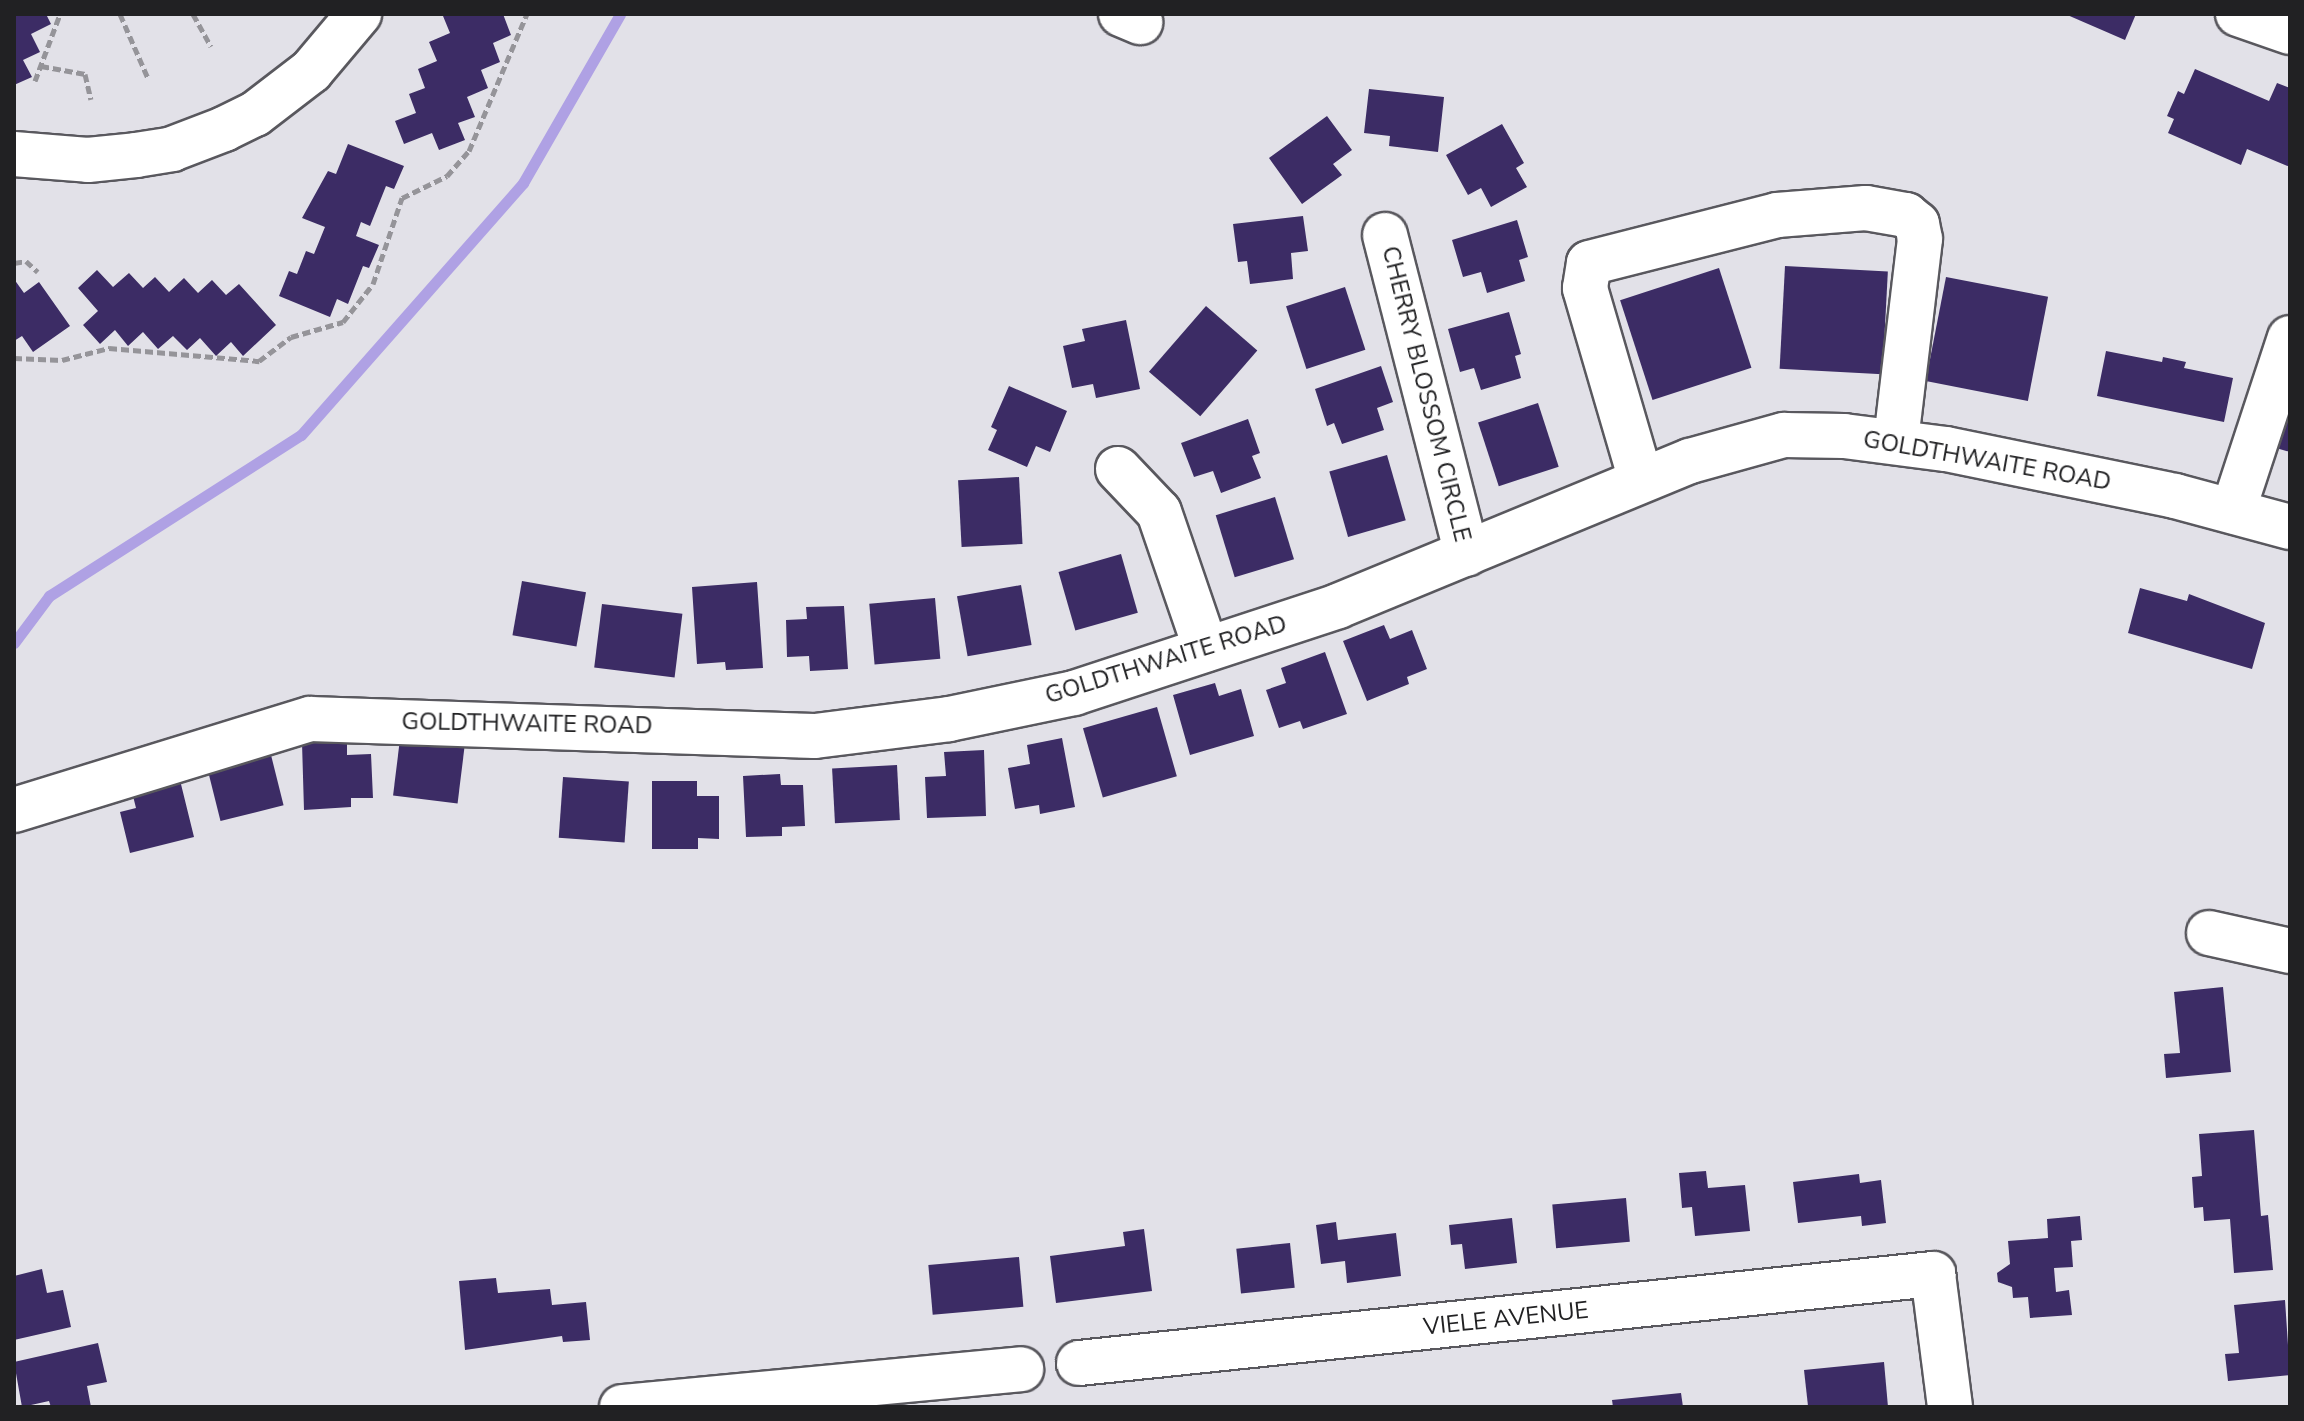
<!DOCTYPE html>
<html>
<head>
<meta charset="utf-8">
<style>
  body { margin:0 }
  #map { position:relative; width:2304px; height:1421px; overflow:hidden; background:#e2e1e8; font-family:"Nunito Sans",sans-serif }
  div>[style] { position:absolute }
  .stream>* { height:11px; margin:-5.5px; padding:0 5.5px; transform-origin:5.5px; border-radius:5.5px; background:#afa1e4 }
  .building>* { inset:0; background:#3c2c65; transform-origin:0 0 }
  .path>* { height:5px; margin-top:-2.5px; transform-origin:0; background:repeating-linear-gradient(90deg,#959499 0 8px,transparent 0 12px) }
  .roads { filter:drop-shadow(2px 0 #59585e) drop-shadow(-2px 0 #59585e) drop-shadow(0 2px #59585e) drop-shadow(0 -2px #59585e) }
  .minor>* { height:44px; margin:-22px; padding:0 22px; transform-origin:22px; border-radius:22px; background:#fff }
  span { translate:-50% -50%; white-space:nowrap; text-align:center; line-height:1.15; -webkit-text-stroke:8px #fff; paint-order:stroke }
  .street-label { font-size:24px; color:#212123 }
  .frame { position:absolute; inset:0; border:16px solid #212123; pointer-events:none }
</style>
</head>
<body>
<div id="map">
  <div class="stream">
    <div style="left:14px;top:643px;width:59px;rotate:-53.3deg"></div>
    <div style="left:49px;top:596px;width:299px;rotate:-32.6deg"></div>
    <div style="left:301px;top:435px;width:336px;rotate:-48.6deg"></div>
    <div style="left:523px;top:183px;width:195px;rotate:-60.1deg"></div>
  </div>
  <div class="building">
    <div style="clip-path:polygon(14px 14px,46px 14px,51px 24px,31px 34px,40px 52px,23px 60px,32px 77px,14px 85px)"></div>
    <div style="clip-path:polygon(448px 14px,503px 14px,511px 35px,493px 43px,500px 62px,481px 70px,488px 88px,467px 97px,475px 117px,458px 123px,465px 140px,439px 150px,432px 133px,404px 144px,395px 121px,416px 113px,409px 94px,425px 88px,418px 69px,437px 61px,429px 42px,450px 33px,443px 16px)"></div>
    <div style="clip-path:polygon(2065px 14px,2136px 14px,2125px 40px)"></div>
    <div style="clip-path:polygon(2195px 69px,2269px 101px,2277px 83px,2290px 88px,2290px 167px,2247px 149px,2241px 165px,2168px 133px,2174px 119px,2167px 116px,2178px 91px,2184px 94px)"></div>
    <div style="clip-path:polygon(1369px 89px,1444px 97px,1438px 152px,1389px 146px,1390px 136px,1364px 133px)"></div>
    <div style="clip-path:polygon(1327px 116px,1352px 150px,1333px 164px,1342px 175px,1302px 204px,1269px 158px)"></div>
    <div style="clip-path:polygon(1502px 124px,1524px 163px,1516px 168px,1527px 187px,1491px 207px,1481px 188px,1468px 195px,1446px 155px)"></div>
    <div style="clip-path:polygon(348px 144px,404px 166px,394px 189px,386px 186px,370px 226px,361px 222px,356px 236px,379px 245px,369px 268px,363px 266px,348px 304px,337px 299px,330px 317px,279px 296px,289px 271px,297px 274px,306px 251px,314px 254px,325px 227px,302px 218px,328px 171px,336px 174px)"></div>
    <div style="clip-path:polygon(1303px 216px,1308px 251px,1291px 253px,1293px 279px,1250px 284px,1247px 261px,1238px 262px,1233px 224px)"></div>
    <div style="clip-path:polygon(1517px 220px,1528px 257px,1519px 260px,1525px 281px,1487px 293px,1481px 272px,1463px 277px,1452px 240px)"></div>
    <div style="left:1785px;top:266px;width:103px;height:103px;rotate:3deg"></div>
    <div style="left:1719px;top:268px;width:105px;height:104px;rotate:72deg"></div>
    <div style="clip-path:polygon(97px 270px,113px 287px,129px 273px,143px 288px,155px 277px,169px 292px,184px 278px,198px 293px,212px 280px,226px 295px,239px 284px,276px 325px,243px 356px,231px 342px,216px 356px,200px 338px,187px 350px,173px 336px,158px 349px,143px 332px,128px 346px,115px 330px,100px 344px,83px 325px,98px 311px,78px 288px)"></div>
    <div style="left:1946px;top:277px;width:104px;height:106px;rotate:11deg"></div>
    <div style="clip-path:polygon(14px 279px,24px 293px,39px 282px,70px 326px,33px 352px,22px 336px,14px 341px)"></div>
    <div style="left:1345px;top:287px;width:66px;height:62px;rotate:72deg"></div>
    <div style="left:1206px;top:306px;width:68px;height:87px;rotate:41deg"></div>
    <div style="clip-path:polygon(1509px 312px,1521px 354px,1515px 356px,1521px 378px,1481px 390px,1474px 368px,1460px 372px,1448px 329px)"></div>
    <div style="clip-path:polygon(1126px 320px,1140px 389px,1096px 398px,1093px 384px,1072px 388px,1063px 346px,1085px 341px,1082px 329px)"></div>
    <div style="clip-path:polygon(2106px 351px,2162px 362px,2163px 357px,2186px 362px,2184px 368px,2233px 378px,2224px 422px,2097px 396px)"></div>
    <div style="clip-path:polygon(1381px 366px,1393px 402px,1377px 408px,1384px 430px,1342px 444px,1334px 423px,1327px 426px,1315px 389px)"></div>
    <div style="clip-path:polygon(1009px 386px,1067px 411px,1050px 452px,1036px 446px,1027px 467px,988px 450px,997px 430px,991px 427px)"></div>
    <div style="left:1538px;top:403px;width:67px;height:63px;rotate:72deg"></div>
    <div style="clip-path:polygon(2290px 403px,2290px 452px,2276px 448px)"></div>
    <div style="clip-path:polygon(1248px 419px,1260px 453px,1252px 456px,1261px 478px,1221px 493px,1213px 471px,1194px 477px,1181px 443px)"></div>
    <div style="left:1387px;top:455px;width:68px;height:60px;rotate:74deg"></div>
    <div style="left:1019px;top:477px;width:67px;height:61px;rotate:87deg"></div>
    <div style="left:1275px;top:497px;width:65px;height:62px;rotate:73deg"></div>
    <div style="left:1121px;top:554px;width:61px;height:65px;rotate:74deg"></div>
    <div style="left:522px;top:581px;width:65px;height:55px;rotate:10deg"></div>
    <div style="clip-path:polygon(757px 582px,763px 668px,726px 670px,725px 662px,697px 664px,692px 587px)"></div>
    <div style="left:1021px;top:585px;width:61px;height:65px;rotate:80deg"></div>
    <div style="clip-path:polygon(2140px 588px,2187px 601px,2189px 594px,2265px 623px,2252px 669px,2128px 633px)"></div>
    <div style="left:935px;top:598px;width:61px;height:66px;rotate:85deg"></div>
    <div style="left:602px;top:604px;width:81px;height:64px;rotate:7deg"></div>
    <div style="clip-path:polygon(844px 606px,848px 669px,810px 671px,809px 656px,787px 657px,786px 620px,807px 619px,806px 607px)"></div>
    <div style="clip-path:polygon(1384px 625px,1390px 639px,1412px 630px,1427px 669px,1407px 677px,1409px 684px,1367px 701px,1343px 641px)"></div>
    <div style="clip-path:polygon(1325px 652px,1347px 714px,1303px 729px,1300px 721px,1279px 728px,1266px 690px,1286px 683px,1281px 668px)"></div>
    <div style="clip-path:polygon(1215px 683px,1219px 696px,1241px 689px,1254px 736px,1190px 755px,1173px 695px)"></div>
    <div style="left:1157px;top:707px;width:72px;height:77px;rotate:74deg"></div>
    <div style="clip-path:polygon(1062px 738px,1075px 807px,1040px 814px,1039px 805px,1015px 809px,1008px 768px,1030px 764px,1027px 745px)"></div>
    <div style="left:400px;top:739px;width:65px;height:57px;rotate:7deg"></div>
    <div style="clip-path:polygon(347px 741px,347px 755px,371px 754px,373px 798px,351px 798px,351px 807px,304px 810px,302px 743px)"></div>
    <div style="clip-path:polygon(984px 750px,986px 816px,927px 818px,925px 777px,946px 776px,944px 752px)"></div>
    <div style="left:270px;top:751px;width:56px;height:65px;rotate:76deg"></div>
    <div style="left:897px;top:765px;width:55px;height:65px;rotate:87deg"></div>
    <div style="clip-path:polygon(178px 772px,194px 837px,130px 853px,120px 812px,136px 808px,130px 784px)"></div>
    <div style="clip-path:polygon(780px 774px,781px 785px,803px 785px,805px 826px,782px 827px,782px 836px,746px 837px,743px 776px)"></div>
    <div style="left:563px;top:777px;width:66px;height:61px;rotate:4deg"></div>
    <div style="clip-path:polygon(652px 781px,697px 781px,697px 796px,719px 796px,719px 839px,698px 838px,698px 849px,652px 849px)"></div>
    <div style="clip-path:polygon(2223px 987px,2231px 1072px,2166px 1078px,2164px 1054px,2180px 1053px,2174px 992px)"></div>
    <div style="clip-path:polygon(2254px 1130px,2261px 1216px,2268px 1215px,2273px 1270px,2234px 1273px,2230px 1219px,2204px 1221px,2203px 1207px,2194px 1208px,2192px 1177px,2202px 1176px,2199px 1134px)"></div>
    <div style="clip-path:polygon(1706px 1171px,1708px 1188px,1745px 1185px,1750px 1231px,1695px 1236px,1692px 1207px,1682px 1208px,1679px 1173px)"></div>
    <div style="clip-path:polygon(1859px 1174px,1860px 1183px,1881px 1180px,1886px 1223px,1862px 1226px,1861px 1216px,1798px 1223px,1793px 1182px)"></div>
    <div style="left:1626px;top:1198px;width:44px;height:74px;rotate:85deg"></div>
    <div style="clip-path:polygon(2080px 1216px,2082px 1240px,2071px 1241px,2073px 1267px,2054px 1268px,2056px 1292px,2069px 1290px,2072px 1315px,2030px 1318px,2028px 1297px,2013px 1298px,2012px 1287px,1998px 1282px,1997px 1273px,2010px 1264px,2008px 1241px,2048px 1238px,2047px 1219px)"></div>
    <div style="clip-path:polygon(1512px 1218px,1517px 1263px,1465px 1269px,1462px 1244px,1451px 1245px,1449px 1225px)"></div>
    <div style="clip-path:polygon(1336px 1222px,1338px 1240px,1396px 1233px,1401px 1276px,1347px 1283px,1345px 1261px,1321px 1264px,1316px 1225px)"></div>
    <div style="clip-path:polygon(1144px 1229px,1152px 1291px,1056px 1303px,1050px 1256px,1125px 1246px,1123px 1232px)"></div>
    <div style="left:1290px;top:1243px;width:45px;height:54px;rotate:84deg"></div>
    <div style="left:1019px;top:1257px;width:50px;height:91px;rotate:85deg"></div>
    <div style="clip-path:polygon(42px 1269px,47px 1293px,63px 1290px,71px 1327px,14px 1340px,14px 1276px)"></div>
    <div style="clip-path:polygon(496px 1278px,498px 1293px,550px 1289px,552px 1305px,586px 1302px,590px 1340px,563px 1342px,562px 1336px,465px 1350px,459px 1281px)"></div>
    <div style="clip-path:polygon(2285px 1300px,2290px 1375px,2228px 1381px,2225px 1354px,2239px 1353px,2234px 1305px)"></div>
    <div style="clip-path:polygon(98px 1343px,107px 1382px,87px 1386px,91px 1407px,51px 1407px,49px 1401px,22px 1407px,14px 1362px)"></div>
    <div style="clip-path:polygon(1884px 1362px,1888px 1407px,1808px 1406px,1804px 1370px)"></div>
    <div style="clip-path:polygon(1681px 1393px,1683px 1407px,1613px 1407px,1612px 1400px)"></div>
  </div>
  <div class="path">
    <div style="left:120px;top:14px;width:70px;rotate:66.4deg"></div>
    <div style="left:193px;top:14px;width:37px;rotate:61deg"></div>
    <div style="left:41px;top:66px;width:45px;rotate:10.3deg"></div>
    <div style="left:85px;top:74px;width:26px;rotate:77deg"></div>
    <div style="left:35px;top:81px;width:72px;rotate:-69.5deg"></div>
    <div style="left:14px;top:263px;width:12px;rotate:-9deg"></div>
    <div style="left:26px;top:261px;width:16px;rotate:43deg"></div>
    <div style="left:14px;top:358px;width:48px;rotate:2.4deg"></div>
    <div style="left:62px;top:360px;width:49px;rotate:-14.3deg"></div>
    <div style="left:109px;top:348px;width:151px;rotate:5deg"></div>
    <div style="left:259px;top:361px;width:40px;rotate:-37deg"></div>
    <div style="left:291px;top:337px;width:54px;rotate:-16.1deg"></div>
    <div style="left:343px;top:322px;width:48px;rotate:-51.7deg"></div>
    <div style="left:373px;top:284px;width:91px;rotate:-71.4deg"></div>
    <div style="left:402px;top:198px;width:50px;rotate:-26.1deg"></div>
    <div style="left:447px;top:176px;width:33px;rotate:-49deg"></div>
    <div style="left:469px;top:151px;width:149px;rotate:-67.1deg"></div>
  </div>
  <div class="roads">
    <div class="minor">
      <div style="left:1121px;top:14px;width:21px;rotate:23deg"></div>
      <div style="left:2238px;top:14px;width:55px;rotate:19.1deg"></div>
      <div style="left:14px;top:154px;width:74px;rotate:4.6deg"></div>
      <div style="left:88px;top:160px;width:48px;rotate:-5.9deg"></div>
      <div style="left:136px;top:155px;width:36px;rotate:-9deg"></div>
      <div style="left:172px;top:149px;width:56px;rotate:-21deg"></div>
      <div style="left:224px;top:129px;width:34px;rotate:-26deg"></div>
      <div style="left:255px;top:114px;width:71px;rotate:-37.5deg"></div>
      <div style="left:311px;top:71px;width:75px;rotate:-49.9deg"></div>
      <div style="left:1385px;top:235px;width:329px;rotate:75.6deg"></div>
      <div style="left:1118px;top:469px;width:59px;rotate:46.4deg"></div>
      <div style="left:1159px;top:512px;width:145px;rotate:71.1deg"></div>
      <div style="left:1641px;top:480px;width:200px;rotate:-106.3deg"></div>
      <div style="left:1585px;top:288px;width:25px;rotate:-81deg"></div>
      <div style="left:1589px;top:263px;width:194px;rotate:-14.3deg"></div>
      <div style="left:1777px;top:215px;width:89px;rotate:-4.5deg"></div>
      <div style="left:1866px;top:208px;width:41px;rotate:9.9deg"></div>
      <div style="left:1906px;top:215px;width:14px;rotate:39deg"></div>
      <div style="left:1917px;top:224px;width:15px;rotate:79deg"></div>
      <div style="left:1920px;top:239px;width:203px;rotate:96.8deg"></div>
      <div style="left:2233px;top:511px;width:182px;rotate:-71.8deg"></div>
      <div style="left:14px;top:810px;width:310px;rotate:-17.1deg"></div>
      <div style="left:310px;top:719px;width:505px;rotate:1.93deg"></div>
      <div style="left:815px;top:736px;width:135px;rotate:-7.2deg"></div>
      <div style="left:949px;top:719px;width:128px;rotate:-11.7deg"></div>
      <div style="left:1074px;top:693px;width:278px;rotate:-18.2deg"></div>
      <div style="left:1338px;top:606px;width:381px;rotate:-22.4deg"></div>
      <div style="left:1690px;top:461px;width:98px;rotate:-15.5deg"></div>
      <div style="left:1784px;top:435px;width:60px;rotate:1deg"></div>
      <div style="left:1844px;top:436px;width:103px;rotate:7.3deg"></div>
      <div style="left:1946px;top:449px;width:234px;rotate:11.6deg"></div>
      <div style="left:2175px;top:496px;width:119px;rotate:15.1deg"></div>
      <div style="left:2209px;top:933px;width:83px;rotate:12.5deg"></div>
      <div style="left:1079px;top:1363px;width:859px;rotate:-5.95deg"></div>
      <div style="left:1933px;top:1274px;width:134px;rotate:82.7deg"></div>
      <div style="left:622px;top:1407px;width:401px;rotate:-5.4deg"></div>
    </div>
  </div>
  <div class="street-label">
    <span style="left:1426px;top:394px;rotate:76deg">CHERRY BLOSSOM CIRCLE</span>
    <span style="left:1987px;top:461px;rotate:10deg">GOLDTHWAITE ROAD</span>
    <span style="left:1166px;top:660px;rotate:-17deg">GOLDTHWAITE ROAD</span>
    <span style="left:527px;top:724px;rotate:1deg">GOLDTHWAITE ROAD</span>
    <span style="left:1506px;top:1319px;rotate:-6deg">VIELE AVENUE</span>
  </div>
  <div class="frame"></div>
</div>
</body>
</html>
